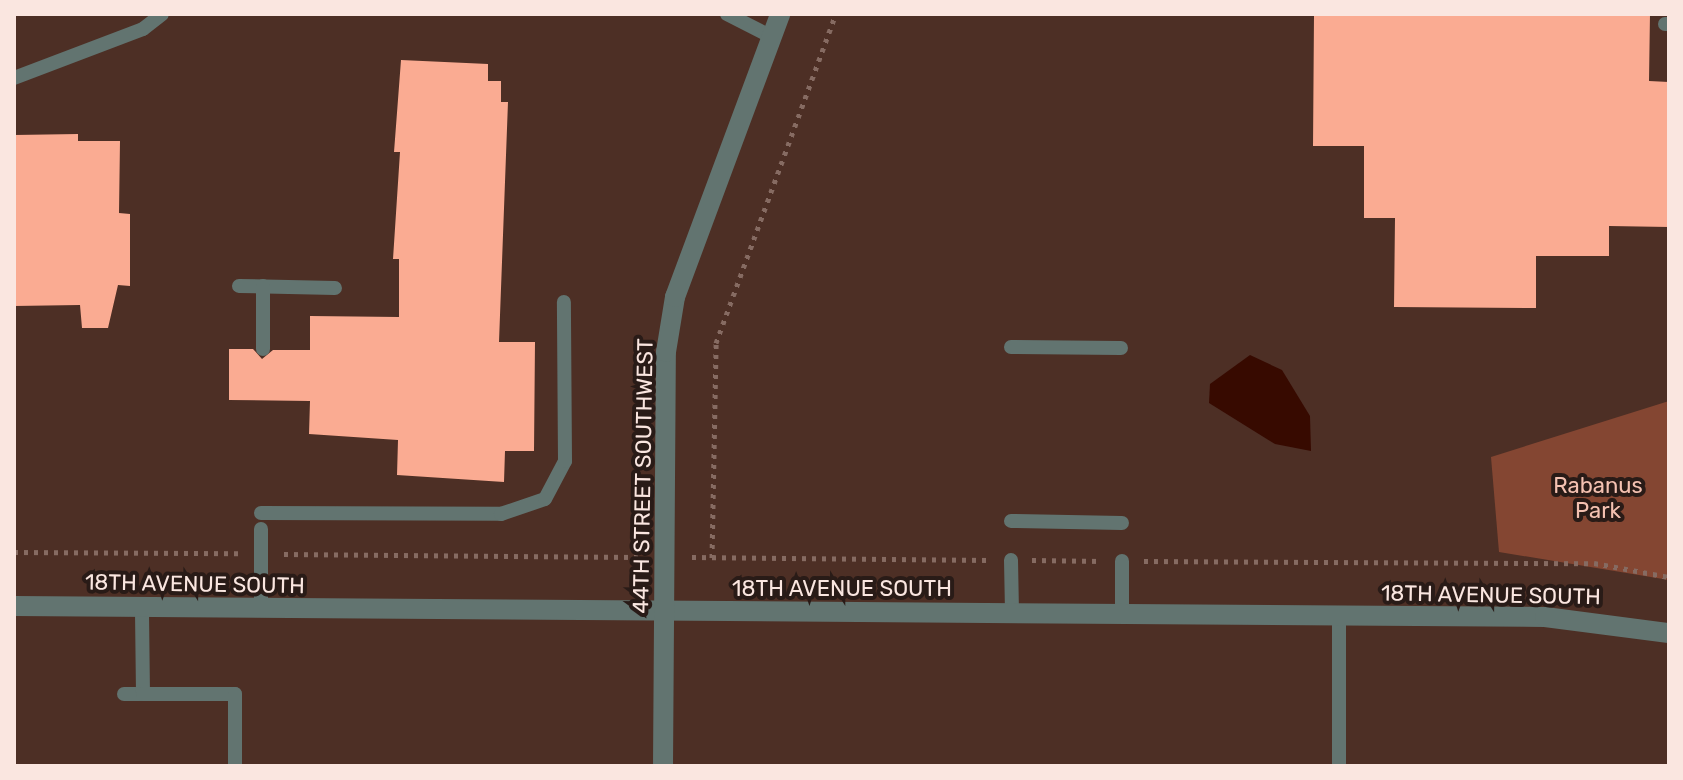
<!DOCTYPE html>
<html>
<head>
<meta charset="utf-8">
<style>
  body { margin:0 }
  #map { position:relative; width:1683px; height:780px; overflow:hidden; background:#4d2f25; font-family:Rubik,sans-serif }
  div>[style] { position:absolute }
  .green>* { inset:0; background:#844632 }
  .water>* { inset:0; background:#370a00 }
  .building>* { inset:0; background:#faab92 }
  .path>* { height:5px; margin-top:-2.5px; transform-origin:0; background:repeating-linear-gradient(90deg,#866b62 0 4px,transparent 0 10px) }
  .lane>* { height:14px; margin:-7px; padding:0 7px; transform-origin:7px; border-radius:7px; background:#627470 }
  .street>* { height:20px; margin:-10px; padding:0 10px; transform-origin:10px; border-radius:10px; background:#627470 }
  span { translate:-50% -50%; white-space:nowrap; text-align:center; line-height:1.15; -webkit-text-stroke:8px #291b17; paint-order:stroke }
  .street-label { font-size:22px; color:#fae6e0 }
  .park-label { font-size:22px; color:#f4c1b1 }
  .frame { position:absolute; inset:0; border:16px solid #fae6e0; pointer-events:none }
</style>
</head>
<body>
<div id="map">
  <div class="green">
    <div style="clip-path:polygon(1669px 401px,1669px 580px,1499px 552px,1491px 457px)"></div>
  </div>
  <div class="water">
    <div style="clip-path:polygon(1250px 355px,1282px 370px,1310px 416px,1311px 451px,1275px 444px,1209px 403px,1210px 384px)"></div>
  </div>
  <div class="building">
    <div style="clip-path:polygon(1314px 14px,1650px 14px,1649px 81px,1669px 82px,1669px 227px,1609px 226px,1609px 256px,1536px 256px,1536px 308px,1394px 307px,1395px 218px,1364px 218px,1364px 146px,1313px 146px)"></div>
    <div style="clip-path:polygon(401px 60px,488px 64px,488px 81px,501px 81px,501px 102px,508px 102px,499px 342px,535px 342px,534px 451px,505px 451px,504px 482px,397px 475px,398px 440px,309px 434px,310px 401px,229px 400px,229px 349px,253px 349px,262px 359px,273px 350px,310px 350px,310px 316px,399px 317px,399px 259px,393px 259px,400px 152px,394px 152px)"></div>
    <div style="clip-path:polygon(78px 134px,78px 141px,120px 141px,119px 213px,130px 214px,130px 286px,118px 285px,108px 328px,82px 328px,80px 305px,14px 306px,14px 135px)"></div>
  </div>
  <div class="path">
    <div style="left:14px;top:552px;width:224px;rotate:0.3deg"></div>
    <div style="left:284px;top:554px;width:354px;rotate:0.5deg"></div>
    <div style="left:692px;top:557px;width:298px;rotate:0.6deg"></div>
    <div style="left:712px;top:558px;width:215px;rotate:-88.9deg"></div>
    <div style="left:716px;top:343px;width:350px;rotate:-70deg"></div>
    <div style="left:1032px;top:560px;width:70px;rotate:0.8deg"></div>
    <div style="left:1144px;top:561px;width:450px;rotate:0.3deg"></div>
    <div style="left:1594px;top:563px;width:76px;rotate:10.6deg"></div>
  </div>
  <div class="lane">
    <div style="left:727px;top:14px;width:51px;rotate:27.1deg"></div>
    <div style="left:1665px;top:24px;width:4px"></div>
    <div style="left:14px;top:78px;width:138px;rotate:-20.8deg"></div>
    <div style="left:143px;top:29px;width:24px;rotate:-38deg"></div>
    <div style="left:239px;top:286px;width:96px;rotate:1.2deg"></div>
    <div style="left:1011px;top:347px;width:110px;rotate:0.5deg"></div>
    <div style="left:263px;top:349px;width:63px;rotate:-90deg"></div>
    <div style="left:261px;top:513px;width:240px;rotate:0.2deg"></div>
    <div style="left:501px;top:514px;width:46px;rotate:-18.8deg"></div>
    <div style="left:545px;top:499px;width:43px;rotate:-62.2deg"></div>
    <div style="left:565px;top:461px;width:159px;rotate:-90.4deg"></div>
    <div style="left:1011px;top:521px;width:111px;rotate:1deg"></div>
    <div style="left:1011px;top:560px;width:54px;rotate:88.9deg"></div>
    <div style="left:1122px;top:561px;width:54px;rotate:90deg"></div>
    <div style="left:261px;top:609px;width:80px;rotate:-90deg"></div>
    <div style="left:124px;top:694px;width:19px"></div>
    <div style="left:143px;top:694px;width:86px;rotate:-90.7deg"></div>
    <div style="left:143px;top:694px;width:92px"></div>
    <div style="left:235px;top:694px;width:72px;rotate:90deg"></div>
    <div style="left:1339px;top:766px;width:149px;rotate:-90deg"></div>
  </div>
  <div class="street">
    <div style="left:14px;top:606px;width:1531px;rotate:0.41deg"></div>
    <div style="left:1545px;top:617px;width:125px;rotate:7.4deg"></div>
    <div style="left:663px;top:766px;width:414px;rotate:-89.6deg"></div>
    <div style="left:666px;top:352px;width:56px;rotate:-80.7deg"></div>
    <div style="left:675px;top:297px;width:302px;rotate:-69.6deg"></div>
  </div>
  <div class="street-label">
    <span style="left:643px;top:476px;rotate:-89deg">44TH STREET SOUTHWEST</span>
    <span style="left:195px;top:584px;rotate:1deg">18TH AVENUE SOUTH</span>
    <span style="left:842px;top:589px">18TH AVENUE SOUTH</span>
    <span style="left:1491px;top:595px;rotate:1deg">18TH AVENUE SOUTH</span>
  </div>
  <div class="park-label">
    <span style="left:1598px;top:498px">Rabanus<br>Park</span>
  </div>
  <div class="frame"></div>
</div>
</body>
</html>
